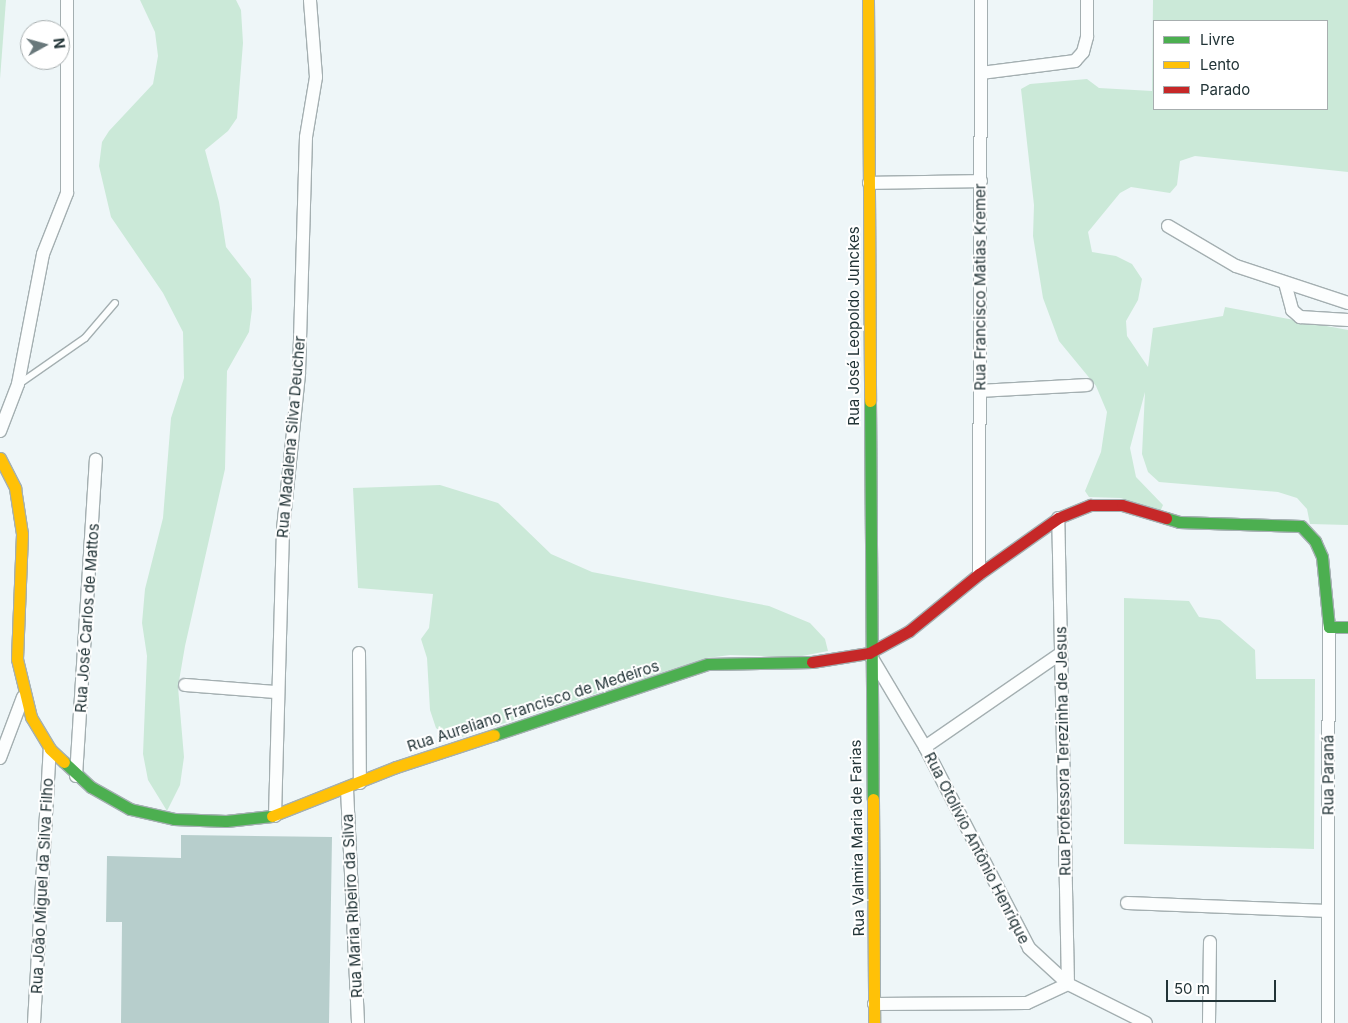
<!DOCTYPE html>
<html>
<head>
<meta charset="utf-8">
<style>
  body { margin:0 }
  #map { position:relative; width:1348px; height:1023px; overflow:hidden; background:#eef6f8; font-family:Inter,sans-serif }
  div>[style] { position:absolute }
  .green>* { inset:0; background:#cbe9d8 }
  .building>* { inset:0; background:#b7cecc }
  .roads { filter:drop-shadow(1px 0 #a4afb1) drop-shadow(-1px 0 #a4afb1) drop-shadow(0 1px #a4afb1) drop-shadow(0 -1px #a4afb1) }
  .lane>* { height:6px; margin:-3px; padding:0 3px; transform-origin:3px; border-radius:3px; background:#fcfefe }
  .street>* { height:12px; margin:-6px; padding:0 6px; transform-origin:6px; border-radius:6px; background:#fcfefe }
  .fast>* { height:11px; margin:-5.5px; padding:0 5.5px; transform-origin:5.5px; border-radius:5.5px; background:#4caf50 }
  .slow>* { height:11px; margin:-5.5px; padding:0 5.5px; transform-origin:5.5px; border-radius:5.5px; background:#ffc107 }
  .jam>* { height:11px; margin:-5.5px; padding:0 5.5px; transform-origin:5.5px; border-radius:5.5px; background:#c62828 }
  span { translate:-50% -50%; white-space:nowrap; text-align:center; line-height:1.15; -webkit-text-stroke:4px #fff; paint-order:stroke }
  .street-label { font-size:15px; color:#223437 }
  .legend { position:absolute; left:1153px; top:20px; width:175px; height:90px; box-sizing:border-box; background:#fff; border:1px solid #a7aeaf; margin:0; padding:6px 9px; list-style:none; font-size:15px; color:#223437 }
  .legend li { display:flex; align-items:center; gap:10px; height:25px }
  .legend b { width:25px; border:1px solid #a7aeaf }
  .north { position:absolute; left:20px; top:20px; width:50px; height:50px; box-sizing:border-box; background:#fff; border:1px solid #a7aeaf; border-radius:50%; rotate:83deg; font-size:14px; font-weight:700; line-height:20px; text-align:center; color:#223437 }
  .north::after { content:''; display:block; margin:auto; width:18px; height:22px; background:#69787b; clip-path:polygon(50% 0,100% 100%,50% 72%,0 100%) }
  .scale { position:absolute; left:1166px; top:980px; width:110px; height:22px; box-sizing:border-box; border:2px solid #223437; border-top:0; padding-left:6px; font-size:15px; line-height:18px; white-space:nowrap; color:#223437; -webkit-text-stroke:4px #fff; paint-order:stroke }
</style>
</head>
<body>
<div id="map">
  <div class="green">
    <div style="clip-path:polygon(0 0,6px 0,0 79px)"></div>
    <div style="clip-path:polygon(140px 0,236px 0,241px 10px,243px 43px,237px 118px,228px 131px,205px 150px,219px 202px,226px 247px,251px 279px,252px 309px,249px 332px,227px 371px,225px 469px,185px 646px,178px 687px,184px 757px,180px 785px,167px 811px,148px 780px,143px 754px,147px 656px,142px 623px,145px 589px,163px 518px,171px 418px,184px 378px,183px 332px,163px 293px,111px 217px,99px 166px,102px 142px,109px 131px,153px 84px,158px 56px,155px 32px)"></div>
    <div style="clip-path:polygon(evenodd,1153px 0,1348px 0,1348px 172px,1195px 156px,1180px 161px,1177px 185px,1170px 193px,1131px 187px,1120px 193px,1088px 232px,1092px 252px,1116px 256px,1132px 264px,1142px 279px,1138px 300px,1126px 321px,1127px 336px,1148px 367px,1153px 328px,1223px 316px,1225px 307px,1348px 330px,1348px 525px,1310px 524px,1307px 509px,1297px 498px,1278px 492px,1159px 482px,1148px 472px,1142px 454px,1145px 392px,1130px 448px,1136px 477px,1163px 505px,1160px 512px,1121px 498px,1089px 497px,1085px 491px,1101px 452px,1107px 412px,1096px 386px,1059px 341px,1043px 298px,1033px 236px,1034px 205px,1021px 89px,1030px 84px,1087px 79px,1099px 88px,1152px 91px,1153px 0,1154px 21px,1327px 21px,1327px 109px,1154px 109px,1154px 21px)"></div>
    <div style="clip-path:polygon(440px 485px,498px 503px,551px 554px,592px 572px,769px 606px,810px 623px,825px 639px,828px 651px,797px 657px,730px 655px,707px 658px,452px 740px,436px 728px,430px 710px,427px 658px,421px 639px,429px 628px,433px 594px,358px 588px,353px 488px)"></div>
    <div style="clip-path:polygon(1124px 598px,1189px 601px,1199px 617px,1220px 620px,1255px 650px,1256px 679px,1315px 679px,1314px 849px,1124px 844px)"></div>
  </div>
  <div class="building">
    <div style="clip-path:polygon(181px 835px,332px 837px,329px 1023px,121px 1023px,122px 922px,106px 922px,107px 856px,181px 858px)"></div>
  </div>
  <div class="roads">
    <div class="lane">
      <div style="left:19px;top:384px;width:80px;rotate:-34.9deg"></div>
      <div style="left:85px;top:338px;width:46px;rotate:-49.4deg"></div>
    </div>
    <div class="street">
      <div style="left:981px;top:73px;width:95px;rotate:-7.3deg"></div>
      <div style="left:1075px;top:61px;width:12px;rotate:-48deg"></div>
      <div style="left:1083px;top:52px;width:16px;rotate:-75deg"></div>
      <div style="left:1087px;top:37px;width:37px;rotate:-90deg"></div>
      <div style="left:869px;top:183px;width:112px;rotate:-1deg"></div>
      <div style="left:1168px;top:226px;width:79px;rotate:30.5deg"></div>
      <div style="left:1236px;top:266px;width:118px;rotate:18.3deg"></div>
      <div style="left:1285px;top:283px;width:28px;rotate:75deg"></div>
      <div style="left:1292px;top:310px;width:11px;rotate:41deg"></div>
      <div style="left:1300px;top:317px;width:48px;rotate:3.6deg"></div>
      <div style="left:980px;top:391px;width:107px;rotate:-3.2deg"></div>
      <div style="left:0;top:431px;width:50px;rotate:-69deg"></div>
      <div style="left:18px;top:384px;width:132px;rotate:-79.1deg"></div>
      <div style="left:43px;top:254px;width:66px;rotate:-68.5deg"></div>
      <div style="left:67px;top:193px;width:193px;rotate:-90deg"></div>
      <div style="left:979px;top:574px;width:574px;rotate:-89.8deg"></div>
      <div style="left:359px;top:653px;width:130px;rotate:89.6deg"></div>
      <div style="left:872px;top:658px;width:104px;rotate:59.2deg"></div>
      <div style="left:925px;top:747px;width:226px;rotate:62.6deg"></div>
      <div style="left:1029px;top:948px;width:53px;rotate:42.7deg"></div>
      <div style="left:1068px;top:984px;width:87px;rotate:26.6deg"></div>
      <div style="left:185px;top:685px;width:91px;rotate:4.4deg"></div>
      <div style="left:925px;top:747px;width:164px;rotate:-34.6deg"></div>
      <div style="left:0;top:758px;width:65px;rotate:-69.3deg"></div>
      <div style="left:76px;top:776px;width:317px;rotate:-86.4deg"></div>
      <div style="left:347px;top:789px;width:234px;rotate:87.3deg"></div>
      <div style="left:275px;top:816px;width:287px;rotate:-88.4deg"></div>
      <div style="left:283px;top:529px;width:157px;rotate:-84.1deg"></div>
      <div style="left:299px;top:373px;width:236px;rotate:-88.3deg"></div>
      <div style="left:306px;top:137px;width:61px;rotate:-80.5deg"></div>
      <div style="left:316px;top:77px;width:77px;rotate:-94.5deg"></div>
      <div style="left:1127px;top:903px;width:201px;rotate:2.3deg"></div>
      <div style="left:874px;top:1004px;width:153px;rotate:-0.4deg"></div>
      <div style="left:1027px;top:1003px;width:45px;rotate:-24.9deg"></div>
      <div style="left:1068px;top:984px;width:466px;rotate:-91.2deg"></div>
      <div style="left:34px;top:1023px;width:274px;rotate:-86.7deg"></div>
      <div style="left:1209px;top:1023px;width:81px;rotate:-89.3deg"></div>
      <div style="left:1328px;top:1023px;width:396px;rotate:-89.9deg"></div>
    </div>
    <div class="fast">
      <div style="left:870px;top:401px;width:398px;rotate:89.6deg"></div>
      <div style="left:1166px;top:518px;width:14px;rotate:17deg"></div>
      <div style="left:1179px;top:522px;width:122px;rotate:1.9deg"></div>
      <div style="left:1301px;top:526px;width:21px;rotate:47deg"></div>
      <div style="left:1315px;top:541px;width:17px;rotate:66deg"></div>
      <div style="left:1322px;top:557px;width:70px;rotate:84.3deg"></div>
      <div style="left:1329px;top:627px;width:19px"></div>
      <div style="left:494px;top:735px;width:225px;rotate:-18.4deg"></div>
      <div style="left:708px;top:664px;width:104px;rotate:-1.1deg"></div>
      <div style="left:64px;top:762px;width:37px;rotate:43deg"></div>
      <div style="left:91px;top:787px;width:45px;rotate:29.4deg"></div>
      <div style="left:130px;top:809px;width:45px;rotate:12.8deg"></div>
      <div style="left:174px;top:819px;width:52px;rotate:2.2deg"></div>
      <div style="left:226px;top:821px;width:46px;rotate:-6.2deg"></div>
    </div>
    <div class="slow">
      <div style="left:868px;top:0;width:401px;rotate:89.7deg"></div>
      <div style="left:0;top:458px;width:34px;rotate:63deg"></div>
      <div style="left:15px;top:488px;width:47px;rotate:81.3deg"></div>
      <div style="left:22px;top:534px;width:125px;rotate:92.3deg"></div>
      <div style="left:17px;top:659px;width:60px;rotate:76.4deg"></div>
      <div style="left:31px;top:717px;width:37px;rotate:59deg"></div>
      <div style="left:50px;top:749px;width:19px;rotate:43deg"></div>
      <div style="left:873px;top:799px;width:224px;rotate:89.7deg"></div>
      <div style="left:272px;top:816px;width:133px;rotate:-21.6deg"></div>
      <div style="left:396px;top:767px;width:103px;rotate:-18.1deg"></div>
    </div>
    <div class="jam">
      <div style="left:812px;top:662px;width:58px;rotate:-9deg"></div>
      <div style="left:869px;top:653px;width:46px;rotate:-28.8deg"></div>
      <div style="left:909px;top:631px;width:90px;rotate:-39.2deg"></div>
      <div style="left:979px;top:574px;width:97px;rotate:-35.3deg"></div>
      <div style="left:1058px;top:518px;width:35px;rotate:-22deg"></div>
      <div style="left:1091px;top:505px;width:31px"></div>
      <div style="left:1122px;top:505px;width:46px;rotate:16.5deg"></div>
    </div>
  </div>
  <div class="street-label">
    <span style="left:980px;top:287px;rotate:-90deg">Rua Francisco Matias Kremer</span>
    <span style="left:854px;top:326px;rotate:-90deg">Rua José Leopoldo Junckes</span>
    <span style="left:291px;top:437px;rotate:-85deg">Rua Madalena Silva Deucher</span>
    <span style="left:87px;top:618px;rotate:-86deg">Rua José Carlos de Mattos</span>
    <span style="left:533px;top:706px;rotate:-18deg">Rua Aureliano Francisco de Medeiros</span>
    <span style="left:1063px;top:751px;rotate:-91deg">Rua Professora Terezinha de Jesus</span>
    <span style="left:1328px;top:775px;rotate:-90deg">Rua Paraná</span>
    <span style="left:857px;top:838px;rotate:-91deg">Rua Valmira Maria de Farias</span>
    <span style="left:977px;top:848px;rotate:63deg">Rua Otolívio Antônio Henrique</span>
    <span style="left:42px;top:886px;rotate:-87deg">Rua João Miguel da Silva Filho</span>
    <span style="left:352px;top:906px;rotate:-93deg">Rua Maria Ribeiro da Silva</span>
  </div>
  <ul class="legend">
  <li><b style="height:6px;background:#4caf50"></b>Livre</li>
  <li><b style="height:6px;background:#ffc107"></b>Lento</li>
  <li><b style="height:6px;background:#c62828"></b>Parado</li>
  </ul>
  <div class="north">N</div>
  <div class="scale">50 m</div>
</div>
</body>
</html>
